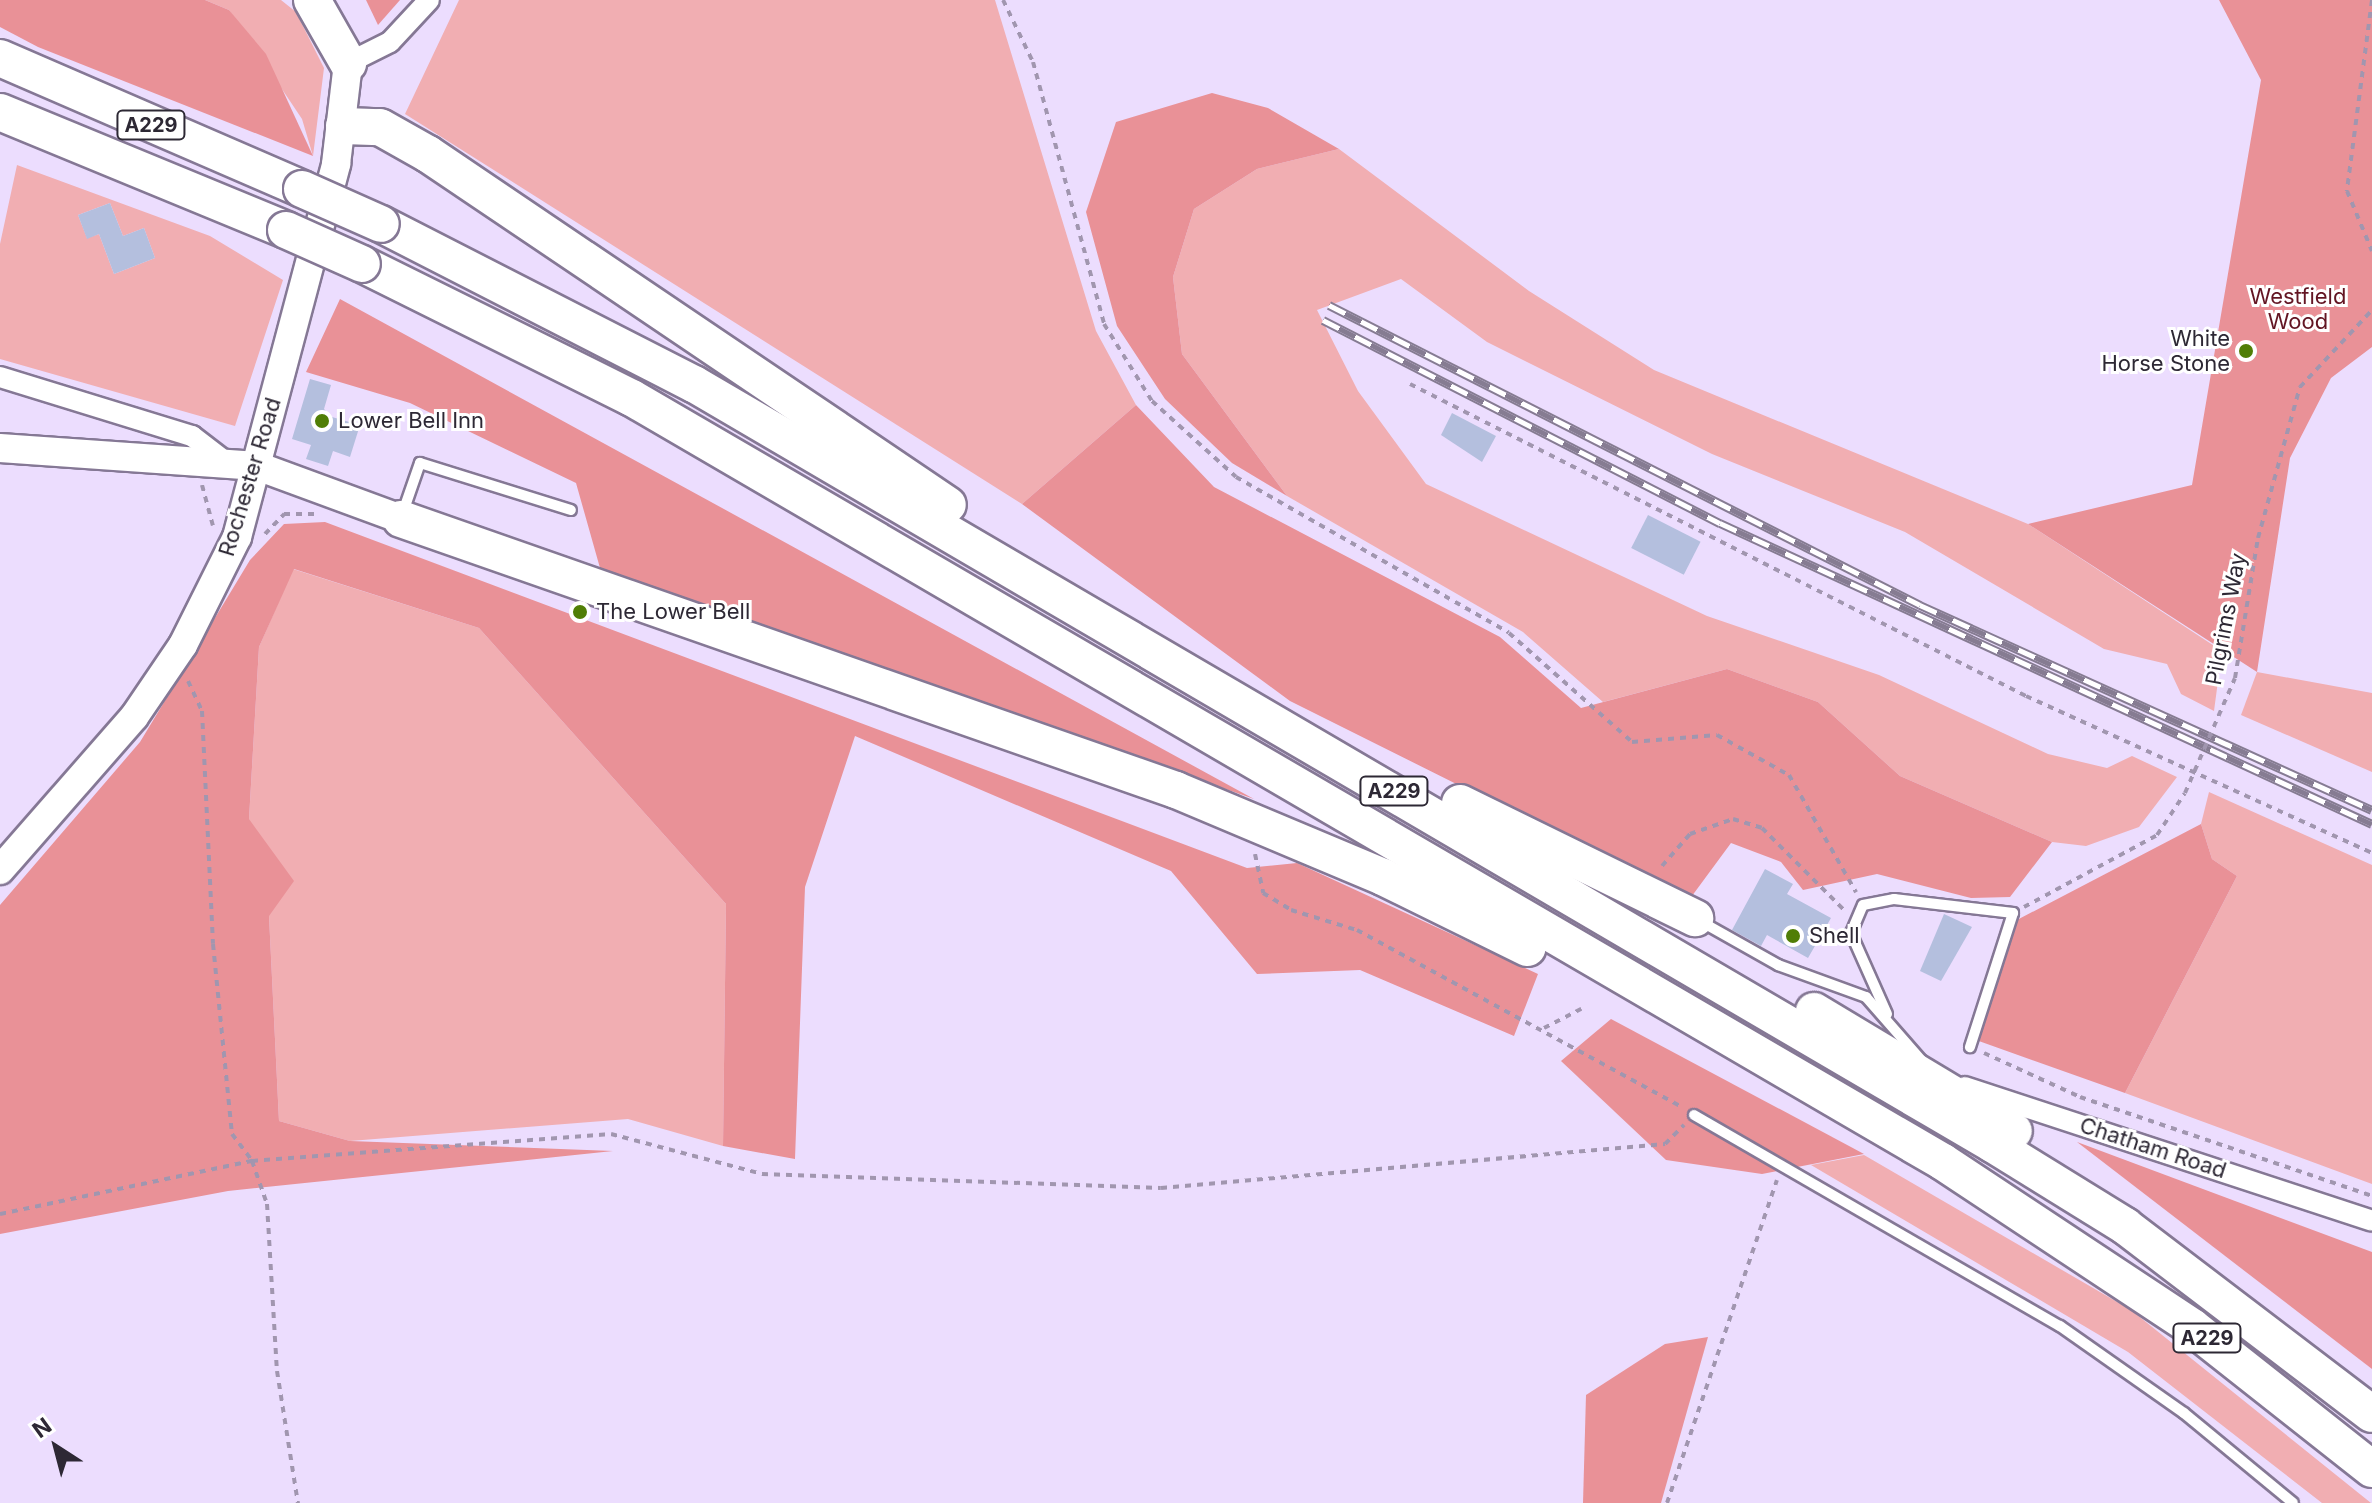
<!DOCTYPE html>
<html>
<head>
<meta charset="utf-8">
<style>
  body { margin:0 }
  #map { position:relative; width:2372px; height:1503px; overflow:hidden; background:#ecddfe; font-family:Inter,sans-serif }
  div>[style] { position:absolute }
  .green>* { inset:0; background:#f1aeb2 }
  .forest>* { inset:0; background:#e99197 }
  .building>* { inset:0; background:#b4bfde; transform-origin:0 0 }
  .path>* { height:4px; margin-top:-2px; transform-origin:0; background:repeating-linear-gradient(90deg,#a196af 0 6px,transparent 0 12px) }
  .roads { filter:drop-shadow(2px 0 #857895) drop-shadow(-2px 0 #857895) drop-shadow(0 2px #857895) drop-shadow(0 -2px #857895) }
  .lane>* { height:10px; margin:-5px; padding:0 5px; transform-origin:5px; border-radius:5px; background:#fff }
  .street>* { height:20px; margin:-10px; padding:0 10px; transform-origin:10px; border-radius:10px; background:#fff }
  .secondary>* { height:28px; margin:-14px; padding:0 14px; transform-origin:14px; border-radius:14px; background:#fff }
  .highway>* { height:36px; margin:-18px; padding:0 18px; transform-origin:18px; border-radius:18px; background:#fff }
  .rail>* { height:9px; margin-top:-4.5px; transform-origin:0; background:repeating-linear-gradient(90deg,#fff 0 18px,#867c92 0 36px); box-sizing:border-box; border-block:2px solid #867c92 }
  .path-bridge>* { height:4px; margin-top:-2px; transform-origin:0; background:repeating-linear-gradient(90deg,#a196af 0 6px,transparent 0 12px) }
  .bridges { filter:drop-shadow(2px 0 #857895) drop-shadow(-2px 0 #857895) drop-shadow(0 2px #857895) drop-shadow(0 -2px #857895) }
  .highway-bridge>* { height:36px; margin:-18px; padding:0 18px; transform-origin:18px; border-radius:18px; background:#fff }
  .dots>* { width:22px; height:22px; translate:-50% -50%; box-sizing:border-box; border:4px solid #fff; border-radius:50% }
  span { translate:-50% -50%; white-space:nowrap; text-align:center; line-height:1.15; -webkit-text-stroke:6px #fff; paint-order:stroke }
  .shield-label span { padding:2px 6px; background:#fff; border:2px solid; border-radius:6px; -webkit-text-stroke-width:0 }
  .shield-label { font-size:20px; color:#2d2834; font-weight:700 }
  .park-label { font-size:22px; color:#631523 }
  .poi-label { font-size:22px; color:#2d2834 }
  .right { translate:-100% -50%; text-align:right }
  .left { translate:0 -50%; text-align:left }
  .street-label { font-size:22px; color:#2d2834 }
  .north { position:absolute; left:16px; top:1407px; width:80px; height:80px; -webkit-text-stroke:6px #fff; paint-order:stroke; rotate:324deg; font-size:22px; font-weight:700; line-height:32px; text-align:center; color:#2d2834 }
  .north::after { content:''; display:block; margin:auto; width:28px; height:36px; background:#2d2834; clip-path:polygon(50% 0,100% 100%,50% 72%,0 100%) }
</style>
</head>
<body>
<div id="map">
  <div class="green">
    <div style="clip-path:polygon(205px 0,281px 0,296px 12px,324px 68px,313px 156px,302px 119px,229px 10px)"></div>
    <div style="clip-path:polygon(459px 0,995px 0,1096px 331px,1136px 405px,1022px 504px,405px 114px)"></div>
    <div style="clip-path:polygon(1339px 149px,1529px 291px,1654px 370px,2028px 524px,2222px 651px,2214px 711px,2181px 694px,2167px 664px,2104px 649px,1905px 532px,1712px 454px,1487px 342px,1401px 279px,1317px 310px,1358px 391px,1426px 484px,1707px 616px,1879px 675px,2048px 754px,2107px 768px,2132px 756px,2177px 777px,2139px 827px,2086px 846px,2052px 842px,1900px 776px,1818px 702px,1727px 669px,1603px 702px,1523px 632px,1287px 496px,1182px 354px,1173px 277px,1194px 209px,1257px 169px)"></div>
    <div style="clip-path:polygon(evenodd,17px 165px,210px 236px,283px 280px,235px 426px,0 359px,0 244px,17px 165px,110px 203px,123px 236px,144px 228px,155px 258px,114px 274px,99px 234px,87px 238px,78px 215px,110px 203px)"></div>
    <div style="clip-path:polygon(293px 569px,479px 628px,726px 904px,723px 1146px,628px 1119px,350px 1141px,279px 1121px,269px 916px,249px 819px,259px 647px)"></div>
    <div style="clip-path:polygon(2257px 672px,2372px 693px,2372px 772px,2241px 715px)"></div>
    <div style="clip-path:polygon(2209px 792px,2372px 865px,2372px 1184px,2125px 1093px,2237px 876px,2212px 859px,2201px 824px)"></div>
    <div style="clip-path:polygon(1864px 1155px,2131px 1310px,2371px 1503px,2322px 1503px,2128px 1352px,1811px 1165px)"></div>
  </div>
  <div class="forest">
    <div style="clip-path:polygon(0 0,205px 0,229px 10px,266px 54px,313px 156px,38px 47px,0 27px)"></div>
    <div style="clip-path:polygon(366px 0,400px 0,378px 25px)"></div>
    <div style="clip-path:polygon(2219px 0,2372px 0,2372px 347px,2331px 378px,2290px 458px,2257px 672px,2028px 524px,2192px 485px,2261px 80px)"></div>
    <div style="clip-path:polygon(1212px 93px,1268px 108px,1339px 149px,1257px 169px,1194px 209px,1173px 277px,1182px 354px,1287px 496px,1232px 463px,1165px 399px,1117px 326px,1086px 212px,1116px 122px)"></div>
    <div style="clip-path:polygon(340px 299px,1254px 799px,600px 568px,576px 483px,410px 403px,306px 372px)"></div>
    <div style="clip-path:polygon(1136px 405px,1214px 487px,1500px 637px,1581px 708px,1727px 669px,1818px 702px,1900px 776px,2052px 842px,2010px 897px,1971px 898px,1877px 874px,1803px 890px,1781px 862px,1731px 843px,1689px 900px,1290px 701px,1022px 504px)"></div>
    <div style="clip-path:polygon(325px 522px,1247px 868px,1297px 863px,1538px 974px,1514px 1036px,1360px 970px,1257px 974px,1171px 871px,855px 736px,805px 887px,795px 1159px,723px 1146px,726px 904px,479px 628px,294px 569px,259px 647px,249px 819px,294px 881px,269px 916px,279px 1121px,350px 1141px,613px 1151px,228px 1191px,0 1234px,0 905px,140px 742px,250px 560px,284px 524px)"></div>
    <div style="clip-path:polygon(2201px 824px,2212px 859px,2237px 876px,2125px 1093px,1976px 1040px,2015px 921px)"></div>
    <div style="clip-path:polygon(1611px 1019px,1864px 1154px,1762px 1174px,1666px 1160px,1561px 1061px)"></div>
    <div style="clip-path:polygon(2077px 1142px,2372px 1252px,2372px 1369px)"></div>
    <div style="clip-path:polygon(1708px 1337px,1661px 1503px,1583px 1503px,1586px 1395px,1665px 1344px)"></div>
  </div>
  <div class="building">
    <div style="clip-path:polygon(110px 203px,123px 236px,144px 228px,155px 258px,114px 274px,99px 234px,87px 239px,78px 215px)"></div>
    <div style="clip-path:polygon(310px 379px,331px 385px,324px 409px,332px 417px,360px 425px,350px 457px,333px 451px,328px 466px,306px 459px,311px 445px,292px 439px)"></div>
    <div style="clip-path:polygon(1452px 413px,1496px 436px,1482px 462px,1441px 435px)"></div>
    <div style="left:1648px;top:515px;width:59px;height:37px;rotate:27deg"></div>
    <div style="clip-path:polygon(1765px 869px,1793px 884px,1787px 894px,1831px 918px,1808px 958px,1767px 935px,1761px 946px,1732px 930px)"></div>
    <div style="clip-path:polygon(1944px 914px,1972px 927px,1941px 981px,1920px 971px)"></div>
  </div>
  <div class="path">
    <div style="left:1003px;top:0;width:69px;rotate:64.2deg"></div>
    <div style="left:1033px;top:62px;width:271px;rotate:74.8deg"></div>
    <div style="left:1104px;top:324px;width:91px;rotate:58.1deg"></div>
    <div style="left:1152px;top:401px;width:113px;rotate:42.1deg"></div>
    <div style="left:1236px;top:477px;width:314px;rotate:29.7deg"></div>
    <div style="left:1509px;top:633px;width:164px;rotate:41.5deg"></div>
    <div style="left:1632px;top:742px;width:85px;rotate:-4.7deg"></div>
    <div style="left:1717px;top:735px;width:82px;rotate:29.1deg"></div>
    <div style="left:1789px;top:775px;width:135px;rotate:60.2deg"></div>
    <div style="left:2372px;top:0;width:193px;rotate:97.5deg"></div>
    <div style="left:2347px;top:191px;width:65px;rotate:67.4deg"></div>
    <div style="left:1410px;top:384px;width:691px;rotate:26.86deg"></div>
    <div style="left:2026px;top:696px;width:380px;rotate:24.4deg"></div>
    <div style="left:202px;top:485px;width:42px;rotate:75deg"></div>
    <div style="left:265px;top:534px;width:28px;rotate:-46deg"></div>
    <div style="left:284px;top:514px;width:31px"></div>
    <div style="left:2235px;top:678px;width:142px;rotate:-80.7deg"></div>
    <div style="left:2258px;top:538px;width:157px;rotate:-74.5deg"></div>
    <div style="left:2300px;top:387px;width:105px;rotate:-46.9deg"></div>
    <div style="left:188px;top:681px;width:33px;rotate:65deg"></div>
    <div style="left:202px;top:711px;width:233px;rotate:87.3deg"></div>
    <div style="left:213px;top:944px;width:191px;rotate:84.3deg"></div>
    <div style="left:232px;top:1134px;width:34px;rotate:53deg"></div>
    <div style="left:252px;top:1161px;width:46px;rotate:70.8deg"></div>
    <div style="left:267px;top:1204px;width:167px;rotate:86.6deg"></div>
    <div style="left:277px;top:1371px;width:134px;rotate:81deg"></div>
    <div style="left:1255px;top:854px;width:40px;rotate:78deg"></div>
    <div style="left:1263px;top:893px;width:33px;rotate:31deg"></div>
    <div style="left:1291px;top:910px;width:69px;rotate:16.9deg"></div>
    <div style="left:1357px;top:930px;width:370px;rotate:28.6deg"></div>
    <div style="left:1662px;top:866px;width:43px;rotate:-48.8deg"></div>
    <div style="left:1690px;top:834px;width:46px;rotate:-19.2deg"></div>
    <div style="left:1733px;top:819px;width:30px;rotate:17deg"></div>
    <div style="left:1762px;top:828px;width:119px;rotate:45deg"></div>
    <div style="left:2024px;top:907px;width:151px;rotate:-28.4deg"></div>
    <div style="left:2157px;top:835px;width:50px;rotate:-56.3deg"></div>
    <div style="left:1544px;top:1028px;width:42px;rotate:-27.2deg"></div>
    <div style="left:1984px;top:1053px;width:106px;rotate:24.6deg"></div>
    <div style="left:2080px;top:1097px;width:308px;rotate:18.7deg"></div>
    <div style="left:0;top:1214px;width:258px;rotate:-11.9deg"></div>
    <div style="left:252px;top:1161px;width:360px;rotate:-4.3deg"></div>
    <div style="left:611px;top:1134px;width:156px;rotate:14.8deg"></div>
    <div style="left:762px;top:1174px;width:399px;rotate:2deg"></div>
    <div style="left:1161px;top:1188px;width:506px;rotate:-4.99deg"></div>
    <div style="left:1665px;top:1144px;width:27px;rotate:-45deg"></div>
    <div style="left:1667px;top:1503px;width:341px;rotate:-71.2deg"></div>
  </div>
  <div class="roads">
    <div class="lane">
      <div style="left:403px;top:512px;width:52px;rotate:-70.9deg"></div>
      <div style="left:420px;top:463px;width:158px;rotate:17.3deg"></div>
      <div style="left:1700px;top:921px;width:90px;rotate:29.4deg"></div>
      <div style="left:1778px;top:965px;width:94px;rotate:20deg"></div>
      <div style="left:1866px;top:997px;width:85px;rotate:48.8deg"></div>
      <div style="left:1887px;top:1014px;width:89px;rotate:-114deg"></div>
      <div style="left:1851px;top:933px;width:30px;rotate:-67deg"></div>
      <div style="left:1863px;top:905px;width:32px;rotate:-11deg"></div>
      <div style="left:1894px;top:899px;width:120px;rotate:6.7deg"></div>
      <div style="left:2013px;top:913px;width:141px;rotate:107.8deg"></div>
      <div style="left:1694px;top:1115px;width:422px;rotate:30deg"></div>
      <div style="left:2060px;top:1326px;width:151px;rotate:35.1deg"></div>
      <div style="left:2184px;top:1413px;width:141px;rotate:39.5deg"></div>
    </div>
    <div class="street">
      <div style="left:348px;top:63px;width:47px;rotate:-26.6deg"></div>
      <div style="left:390px;top:42px;width:57px;rotate:-47.1deg"></div>
      <div style="left:0;top:377px;width:201px;rotate:17.1deg"></div>
      <div style="left:192px;top:436px;width:43px;rotate:37.4deg"></div>
      <div style="left:1965px;top:1087px;width:428px;rotate:18.2deg"></div>
    </div>
    <div class="secondary">
      <div style="left:0;top:448px;width:258px;rotate:4deg"></div>
      <div style="left:257px;top:466px;width:153px;rotate:20.2deg"></div>
      <div style="left:0;top:870px;width:203px;rotate:-48.8deg"></div>
      <div style="left:134px;top:717px;width:87px;rotate:-55.8deg"></div>
      <div style="left:183px;top:645px;width:121px;rotate:-63.4deg"></div>
      <div style="left:237px;top:537px;width:386px;rotate:-75.1deg"></div>
      <div style="left:336px;top:164px;width:102px;rotate:-83.2deg"></div>
    </div>
    <div class="highway">
      <div style="left:312px;top:0;width:73px;rotate:60.3deg"></div>
      <div style="left:0;top:58px;width:329px;rotate:23.4deg"></div>
      <div style="left:0;top:112px;width:309px;rotate:22.4deg"></div>
      <div style="left:344px;top:126px;width:36px;rotate:2deg"></div>
      <div style="left:380px;top:127px;width:55px;rotate:29.4deg"></div>
      <div style="left:428px;top:154px;width:627px;rotate:34.02deg"></div>
      <div style="left:381px;top:224px;width:352px;rotate:27.1deg"></div>
      <div style="left:694px;top:384px;width:1506px;rotate:30.34deg"></div>
      <div style="left:1994px;top:1145px;width:154px;rotate:31.7deg"></div>
      <div style="left:2125px;top:1226px;width:310px;rotate:37.3deg"></div>
      <div style="left:362px;top:264px;width:301px;rotate:26.4deg"></div>
      <div style="left:632px;top:398px;width:1517px;rotate:30.23deg"></div>
      <div style="left:1943px;top:1162px;width:299px;rotate:33.5deg"></div>
      <div style="left:2192px;top:1327px;width:229px;rotate:38.3deg"></div>
      <div style="left:401px;top:519px;width:821px;rotate:19.27deg"></div>
      <div style="left:1176px;top:790px;width:225px;rotate:22.8deg"></div>
      <div style="left:1383px;top:877px;width:161px;rotate:26.2deg"></div>
      <div style="left:1460px;top:803px;width:262px;rotate:26.1deg"></div>
      <div style="left:1814px;top:1011px;width:233px;rotate:31deg"></div>
    </div>
  </div>
  <div class="rail">
    <div style="left:1329px;top:305px;width:663px;rotate:26.91deg"></div>
    <div style="left:1920px;top:605px;width:496px;rotate:24.4deg"></div>
    <div style="left:1323px;top:320px;width:446px;rotate:27.1deg"></div>
    <div style="left:1720px;top:523px;width:718px;rotate:24.78deg"></div>
  </div>
  <div class="path-bridge">
    <div style="left:2185px;top:793px;width:125px;rotate:-66.5deg"></div>
  </div>
  <div class="bridges">
    <div class="highway-bridge">
      <div style="left:302px;top:189px;width:86px;rotate:23.9deg"></div>
      <div style="left:286px;top:230px;width:83px;rotate:24.1deg"></div>
    </div>
  </div>
  <div class="dots">
    <div style="left:2246px;top:351px;background:#507e06"></div>
    <div style="left:322px;top:421px;background:#507e06"></div>
    <div style="left:580px;top:612px;background:#507e06"></div>
    <div style="left:1793px;top:936px;background:#507e06"></div>
  </div>
  <div class="shield-label">
    <span style="left:151px;top:125px">A229</span>
    <span style="left:1394px;top:791px">A229</span>
    <span style="left:2207px;top:1338px">A229</span>
  </div>
  <div class="park-label">
    <span style="left:2298px;top:309px">Westfield<br>Wood</span>
  </div>
  <div class="poi-label">
    <span class="right" style="left:2230px;top:351px">White<br>Horse Stone</span>
    <span class="left" style="left:338px;top:421px">Lower Bell Inn</span>
    <span class="left" style="left:596px;top:612px">The Lower Bell</span>
    <span class="left" style="left:1809px;top:936px">Shell</span>
  </div>
  <div class="street-label">
    <span style="left:250px;top:477px;rotate:-73deg">Rochester Road</span>
    <span style="left:2226px;top:619px;rotate:-79deg">Pilgrims Way</span>
    <span style="left:2153px;top:1148px;rotate:18deg">Chatham Road</span>
  </div>
  <div class="north">N</div>
</div>
</body>
</html>
